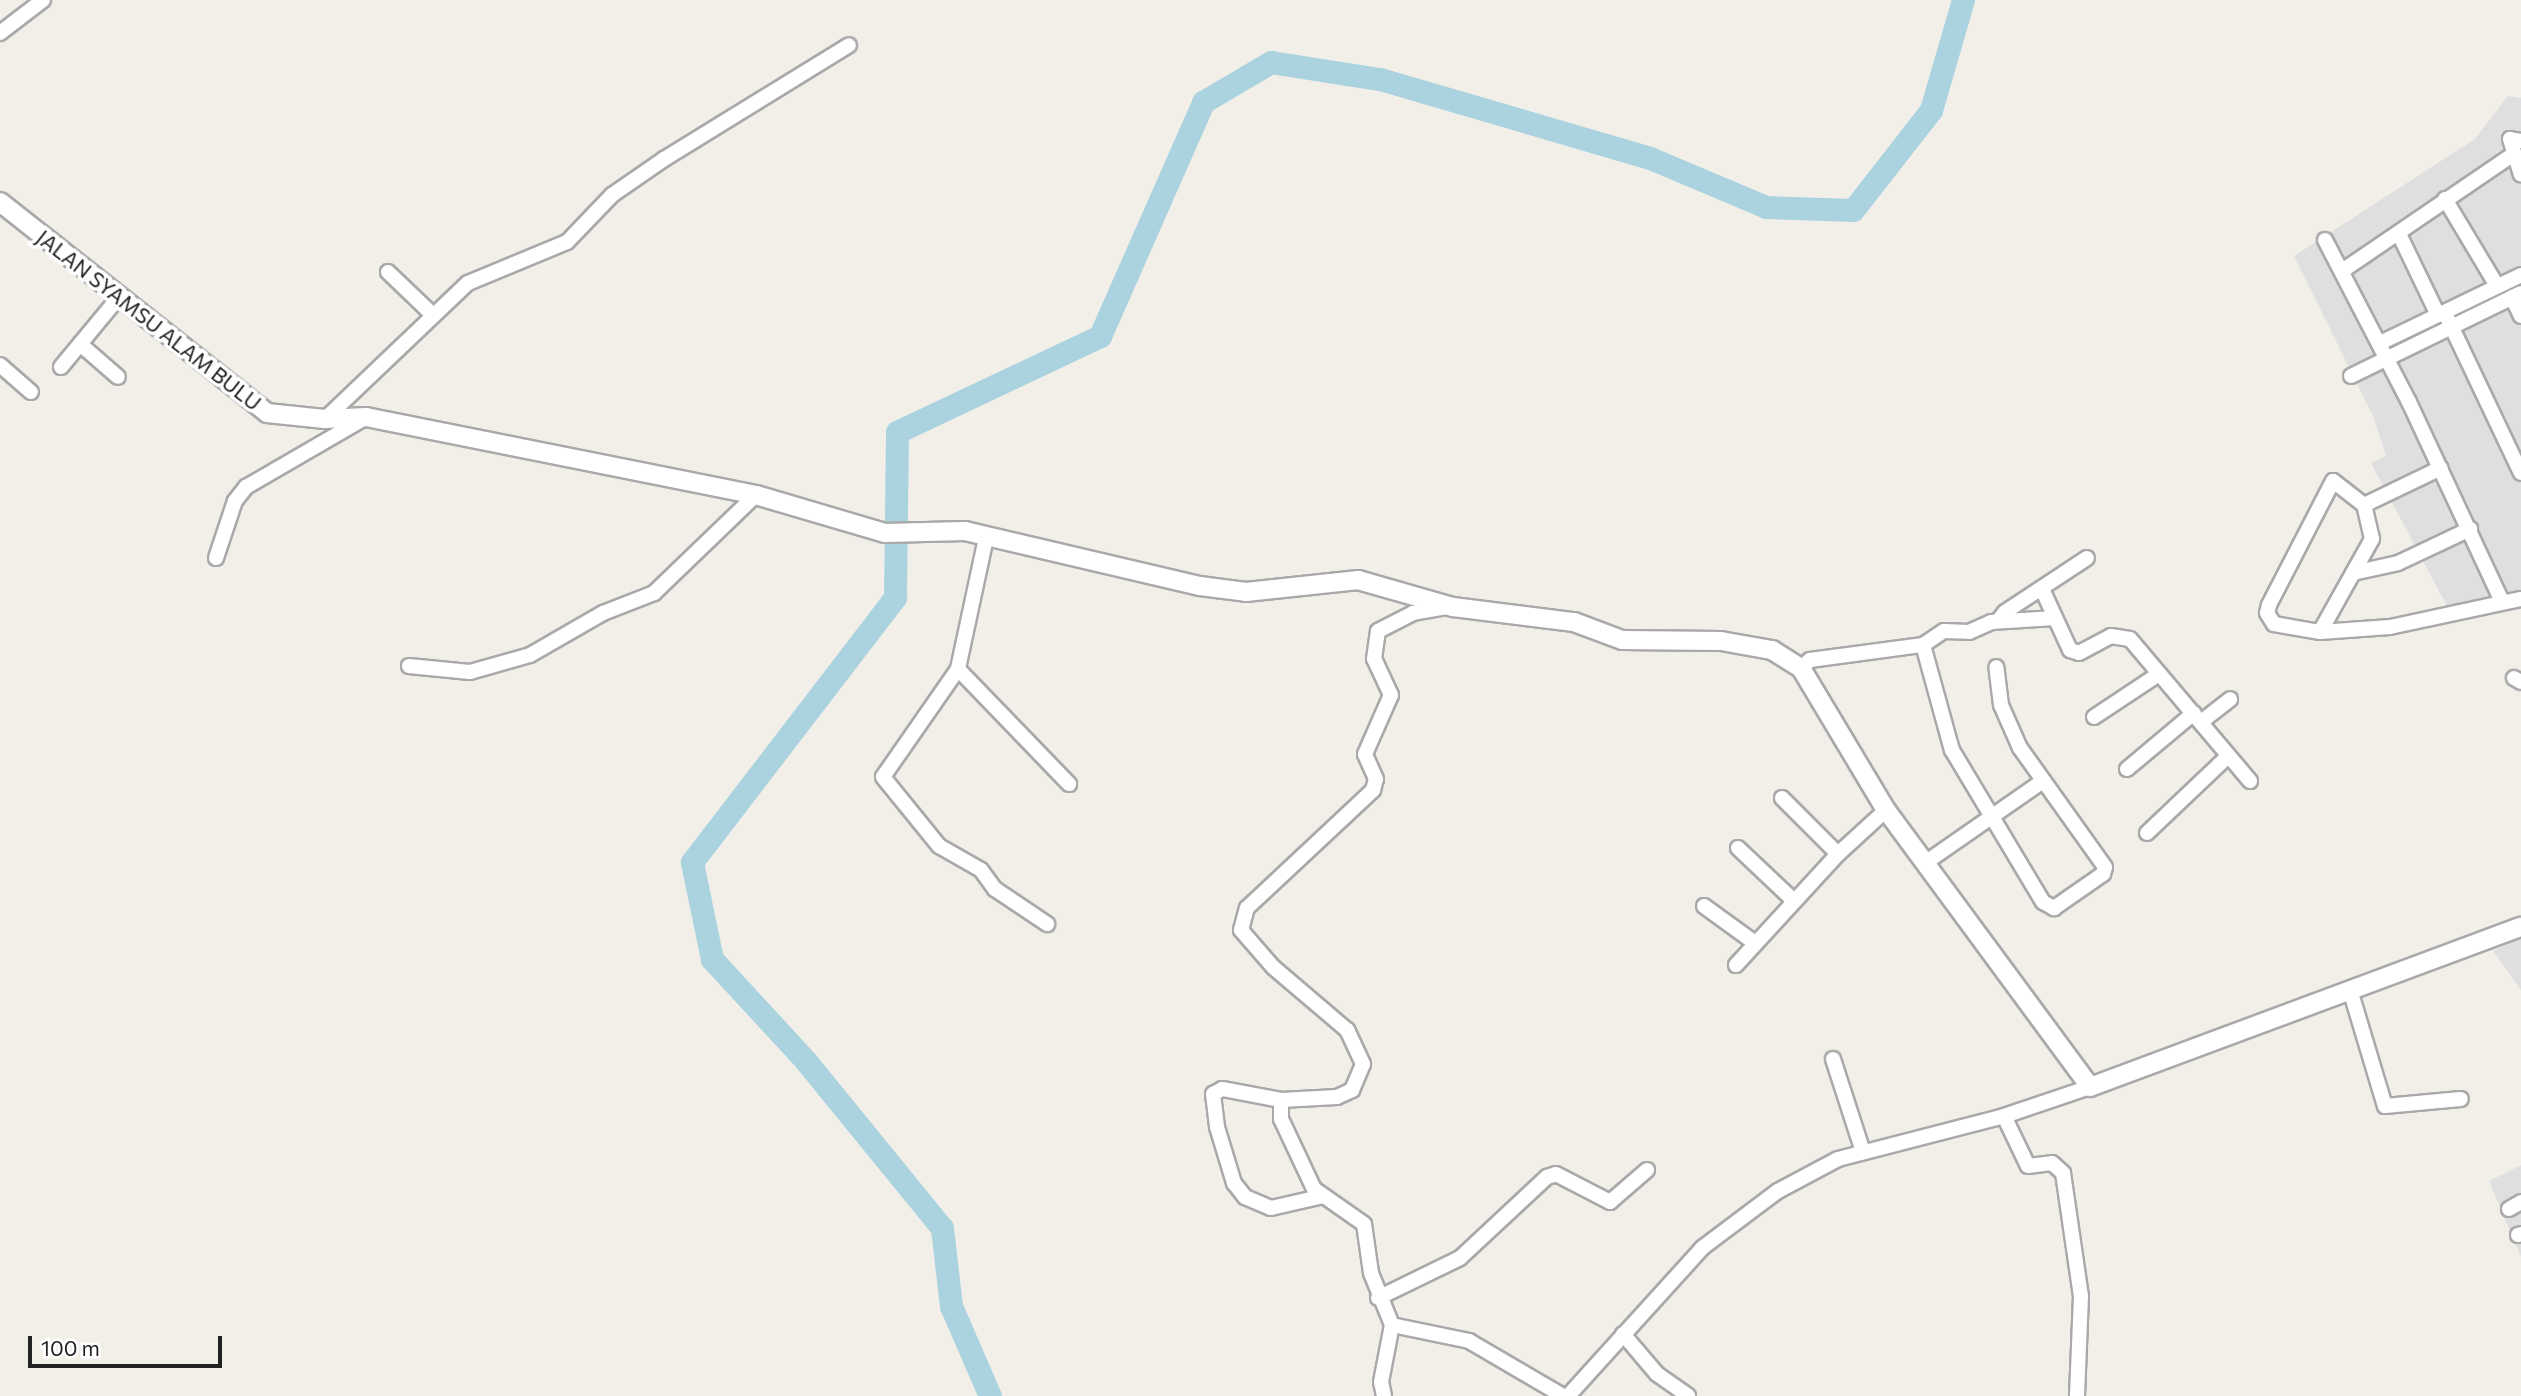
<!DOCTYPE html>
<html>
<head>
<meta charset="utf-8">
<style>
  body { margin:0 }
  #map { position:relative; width:2521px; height:1396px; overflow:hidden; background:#f2efe9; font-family:Commissioner,sans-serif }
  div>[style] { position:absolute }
  .residential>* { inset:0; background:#e0dfdf }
  .river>* { height:23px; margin:-11.5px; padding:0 11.5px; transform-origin:11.5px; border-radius:11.5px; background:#aad3df }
  .roads { filter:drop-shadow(2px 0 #a9a9a9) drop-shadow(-2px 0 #a9a9a9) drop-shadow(0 2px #a9a9a9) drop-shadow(0 -2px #a9a9a9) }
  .minor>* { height:14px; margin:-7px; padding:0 7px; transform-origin:7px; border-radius:7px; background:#fff }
  .tertiary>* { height:18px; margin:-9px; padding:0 9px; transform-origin:9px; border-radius:9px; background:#fff }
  span { translate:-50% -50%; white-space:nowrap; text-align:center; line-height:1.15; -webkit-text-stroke:7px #fff; paint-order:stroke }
  .street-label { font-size:21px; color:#222 }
  .scale { position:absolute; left:28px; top:1336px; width:194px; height:32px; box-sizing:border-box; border:4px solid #222; border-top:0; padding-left:9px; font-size:21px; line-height:24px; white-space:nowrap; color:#222; -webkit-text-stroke:5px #fff; paint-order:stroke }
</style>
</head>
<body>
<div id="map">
  <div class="residential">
    <div style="clip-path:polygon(2508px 96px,2521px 98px,2521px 609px,2454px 619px,2371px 463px,2386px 456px,2373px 416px,2294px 256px,2475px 139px)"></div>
    <div style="clip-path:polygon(2521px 938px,2521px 990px,2493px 951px)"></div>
    <div style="clip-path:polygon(2521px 1165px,2521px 1257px,2489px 1181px)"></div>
  </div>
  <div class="river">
    <div style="left:990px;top:1396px;width:98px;rotate:-113.4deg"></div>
    <div style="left:951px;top:1306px;width:79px;rotate:-96.6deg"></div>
    <div style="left:942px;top:1228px;width:215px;rotate:-129.2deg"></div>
    <div style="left:806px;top:1061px;width:139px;rotate:-132.7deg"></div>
    <div style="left:712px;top:959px;width:99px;rotate:-101.7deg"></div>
    <div style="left:692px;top:862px;width:334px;rotate:-52.5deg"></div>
    <div style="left:895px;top:597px;width:165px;rotate:-89.3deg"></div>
    <div style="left:897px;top:432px;width:225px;rotate:-25.3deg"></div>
    <div style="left:1100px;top:336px;width:256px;rotate:-66.2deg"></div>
    <div style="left:1203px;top:102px;width:79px;rotate:-30.5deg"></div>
    <div style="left:1271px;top:62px;width:110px;rotate:8.9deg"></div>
    <div style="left:1380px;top:79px;width:281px;rotate:16.3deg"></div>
    <div style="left:1650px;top:158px;width:126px;rotate:22.9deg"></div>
    <div style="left:1766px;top:207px;width:87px;rotate:2deg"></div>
    <div style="left:1853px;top:210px;width:127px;rotate:-52deg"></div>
    <div style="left:1931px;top:110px;width:115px;rotate:-73.8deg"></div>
  </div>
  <div class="roads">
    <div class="minor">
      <div style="left:0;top:33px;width:54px;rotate:-37.5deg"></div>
      <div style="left:2521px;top:141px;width:11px;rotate:-170deg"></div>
      <div style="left:2510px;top:139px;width:37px;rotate:73deg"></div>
      <div style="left:2445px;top:199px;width:101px;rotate:59.1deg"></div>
      <div style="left:2399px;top:234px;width:90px;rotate:64.3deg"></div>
      <div style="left:2325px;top:240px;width:182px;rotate:62.6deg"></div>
      <div style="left:2409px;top:402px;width:220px;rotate:65deg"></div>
      <div style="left:2342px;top:271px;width:206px;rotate:-34.3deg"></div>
      <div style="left:388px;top:272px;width:62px;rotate:43.7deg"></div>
      <div style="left:2512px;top:297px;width:21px;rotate:65deg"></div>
      <div style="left:2445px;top:313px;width:177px;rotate:64.6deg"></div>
      <div style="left:2380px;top:343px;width:157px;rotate:-25.7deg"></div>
      <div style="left:80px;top:344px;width:50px;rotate:41deg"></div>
      <div style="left:0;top:365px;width:41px;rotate:41.1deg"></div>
      <div style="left:61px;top:367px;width:91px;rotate:-50.4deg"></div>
      <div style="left:2351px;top:376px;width:189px;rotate:-26deg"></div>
      <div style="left:325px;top:419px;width:197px;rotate:-43.6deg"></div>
      <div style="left:468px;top:283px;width:107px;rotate:-22.5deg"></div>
      <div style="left:567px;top:242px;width:65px;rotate:-46.2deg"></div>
      <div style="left:612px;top:195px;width:63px;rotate:-34.7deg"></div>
      <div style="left:664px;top:159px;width:217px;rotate:-31.6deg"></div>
      <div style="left:2364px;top:505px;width:85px;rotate:-25.7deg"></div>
      <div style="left:986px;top:538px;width:134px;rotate:102.1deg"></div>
      <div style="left:958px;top:669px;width:131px;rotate:124.8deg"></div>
      <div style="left:883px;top:777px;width:89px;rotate:50.9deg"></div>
      <div style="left:939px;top:846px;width:48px;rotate:29.7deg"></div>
      <div style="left:981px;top:870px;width:24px;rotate:54deg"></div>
      <div style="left:995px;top:889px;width:63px;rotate:33.9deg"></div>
      <div style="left:216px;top:558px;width:60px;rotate:-71.6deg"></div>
      <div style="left:235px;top:501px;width:18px;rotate:-52deg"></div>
      <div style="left:246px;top:487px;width:138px;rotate:-30.1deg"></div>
      <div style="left:2353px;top:573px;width:46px;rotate:-12.5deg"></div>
      <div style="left:2398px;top:563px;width:80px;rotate:-25.3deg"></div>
      <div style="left:2042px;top:589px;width:67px;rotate:65.3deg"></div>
      <div style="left:2070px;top:650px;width:9px;rotate:18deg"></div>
      <div style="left:2079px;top:653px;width:36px;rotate:-28deg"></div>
      <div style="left:2111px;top:636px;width:19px;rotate:9deg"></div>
      <div style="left:2130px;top:639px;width:186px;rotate:49.8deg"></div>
      <div style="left:1998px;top:621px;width:11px;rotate:-52deg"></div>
      <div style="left:2005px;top:612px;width:98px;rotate:-33.4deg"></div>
      <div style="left:2320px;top:632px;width:107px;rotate:-60.8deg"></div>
      <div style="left:2372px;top:539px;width:35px;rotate:-103deg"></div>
      <div style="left:2364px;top:505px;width:39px;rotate:-142deg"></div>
      <div style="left:2333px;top:481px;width:140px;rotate:117.3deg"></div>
      <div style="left:2269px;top:605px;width:8px;rotate:104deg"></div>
      <div style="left:2267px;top:613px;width:13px;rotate:58deg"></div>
      <div style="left:2274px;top:624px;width:47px;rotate:9.9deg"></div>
      <div style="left:2320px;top:632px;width:70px;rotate:-4.1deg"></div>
      <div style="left:2390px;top:627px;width:134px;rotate:-12.1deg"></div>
      <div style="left:1923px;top:645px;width:109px;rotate:74.6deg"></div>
      <div style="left:1952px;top:750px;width:177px;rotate:59.1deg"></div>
      <div style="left:2043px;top:902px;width:13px;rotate:29deg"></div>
      <div style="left:2054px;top:908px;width:60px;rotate:-34.8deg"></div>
      <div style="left:2103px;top:874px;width:7px;rotate:-74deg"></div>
      <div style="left:2105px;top:867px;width:146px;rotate:-125.5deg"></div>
      <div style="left:2020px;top:748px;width:47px;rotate:-113.8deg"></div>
      <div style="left:2001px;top:705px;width:38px;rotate:-97deg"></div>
      <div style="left:409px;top:666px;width:61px;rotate:5.6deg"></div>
      <div style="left:470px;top:672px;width:62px;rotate:-15.8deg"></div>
      <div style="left:530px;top:655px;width:84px;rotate:-29.9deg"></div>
      <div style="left:603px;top:613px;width:55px;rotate:-21.4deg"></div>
      <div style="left:654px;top:593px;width:141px;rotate:-43.9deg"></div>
      <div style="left:1801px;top:668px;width:12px;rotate:-42deg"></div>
      <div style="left:1810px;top:660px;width:114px;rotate:-7.6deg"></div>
      <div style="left:1923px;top:645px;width:25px;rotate:-34deg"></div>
      <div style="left:1944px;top:631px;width:25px;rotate:2deg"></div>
      <div style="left:1969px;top:632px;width:24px;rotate:-24deg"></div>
      <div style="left:1991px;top:622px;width:64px;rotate:-3.6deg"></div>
      <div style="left:958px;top:669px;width:160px;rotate:46deg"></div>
      <div style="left:2514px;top:678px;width:8px;rotate:30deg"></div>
      <div style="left:2094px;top:717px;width:78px;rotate:-33.5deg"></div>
      <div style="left:2201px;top:722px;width:37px;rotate:-38deg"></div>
      <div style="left:2127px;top:769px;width:87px;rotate:-39.9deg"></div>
      <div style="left:1782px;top:798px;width:79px;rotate:45deg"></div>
      <div style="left:2147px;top:833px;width:110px;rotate:-43.5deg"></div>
      <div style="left:1738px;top:848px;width:77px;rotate:43.4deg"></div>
      <div style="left:1925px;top:863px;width:144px;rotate:-34.8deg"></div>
      <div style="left:1704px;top:906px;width:63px;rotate:36deg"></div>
      <div style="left:1736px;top:965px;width:151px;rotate:-47.4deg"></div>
      <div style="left:1838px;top:854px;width:65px;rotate:-42.5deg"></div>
      <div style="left:2351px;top:993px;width:118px;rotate:73.3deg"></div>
      <div style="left:2385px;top:1106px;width:76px;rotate:-5.3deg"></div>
      <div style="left:1833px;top:1059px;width:98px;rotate:72.1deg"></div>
      <div style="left:1281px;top:1100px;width:60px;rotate:-169.4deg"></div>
      <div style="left:1222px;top:1089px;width:10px;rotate:151deg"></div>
      <div style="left:1213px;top:1094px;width:33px;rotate:83deg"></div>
      <div style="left:1217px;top:1127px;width:59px;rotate:73.1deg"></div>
      <div style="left:1234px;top:1183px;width:18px;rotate:52deg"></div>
      <div style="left:1245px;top:1197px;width:28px;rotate:23deg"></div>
      <div style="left:1271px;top:1208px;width:54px;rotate:-12.8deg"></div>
      <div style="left:2004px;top:1116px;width:55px;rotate:64.4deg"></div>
      <div style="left:2028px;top:1166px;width:24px;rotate:-7deg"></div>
      <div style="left:2052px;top:1163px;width:15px;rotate:42deg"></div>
      <div style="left:2063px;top:1173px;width:124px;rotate:81.7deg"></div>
      <div style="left:2081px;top:1296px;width:100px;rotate:92.3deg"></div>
      <div style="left:2509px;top:1209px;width:14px;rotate:-30deg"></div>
      <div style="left:2518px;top:1235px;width:3px;rotate:-18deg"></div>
      <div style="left:1378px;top:1298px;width:91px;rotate:-26deg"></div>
      <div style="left:1460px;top:1258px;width:119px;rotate:-43deg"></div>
      <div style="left:1547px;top:1177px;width:9px;rotate:-18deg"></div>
      <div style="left:1556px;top:1174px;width:61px;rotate:27.4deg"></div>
      <div style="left:1610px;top:1202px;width:49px;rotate:-40.9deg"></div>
      <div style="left:1392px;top:1325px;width:79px;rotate:11.7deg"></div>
      <div style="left:1469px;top:1341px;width:109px;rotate:30.3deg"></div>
      <div style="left:1623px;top:1334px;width:52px;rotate:49.6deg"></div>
      <div style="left:1657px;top:1374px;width:38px;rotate:35deg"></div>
      <div style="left:1384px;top:1396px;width:14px;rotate:-102deg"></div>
      <div style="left:1381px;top:1382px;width:58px;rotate:-79.1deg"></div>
      <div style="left:1392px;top:1325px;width:56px;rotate:-112deg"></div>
      <div style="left:1371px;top:1273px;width:49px;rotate:-98.1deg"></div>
      <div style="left:1364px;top:1224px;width:61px;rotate:-145deg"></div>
      <div style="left:1314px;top:1189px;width:77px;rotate:-115.2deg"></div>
      <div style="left:1281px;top:1119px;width:19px;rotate:-90deg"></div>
      <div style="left:1281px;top:1100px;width:56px;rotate:-3.1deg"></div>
      <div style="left:1337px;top:1097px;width:17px;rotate:-25deg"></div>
      <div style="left:1352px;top:1090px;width:28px;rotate:-67deg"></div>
      <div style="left:1363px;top:1064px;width:38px;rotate:-115deg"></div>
      <div style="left:1347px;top:1030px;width:97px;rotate:-139.6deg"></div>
      <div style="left:1273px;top:967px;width:49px;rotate:-130.9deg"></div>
      <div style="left:1241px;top:930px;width:23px;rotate:-75deg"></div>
      <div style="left:1247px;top:908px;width:173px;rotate:-43.1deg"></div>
      <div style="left:1373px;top:790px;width:11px;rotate:-75deg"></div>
      <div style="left:1376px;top:779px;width:27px;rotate:-114deg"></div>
      <div style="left:1365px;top:754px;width:64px;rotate:-66.2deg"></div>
      <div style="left:1391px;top:695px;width:40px;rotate:-115deg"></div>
      <div style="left:1374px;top:659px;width:28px;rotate:-82deg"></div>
      <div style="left:1378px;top:631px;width:39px;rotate:-27deg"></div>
      <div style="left:1413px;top:613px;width:36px;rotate:-10deg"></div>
      <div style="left:1568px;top:1396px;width:200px;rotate:-47.8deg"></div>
      <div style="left:1702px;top:1248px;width:95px;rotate:-36.9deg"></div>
      <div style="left:1778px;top:1191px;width:68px;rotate:-28.1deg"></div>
      <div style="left:1838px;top:1159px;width:171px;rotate:-14.5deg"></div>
      <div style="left:2004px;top:1116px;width:91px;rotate:-18.6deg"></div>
    </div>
    <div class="tertiary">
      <div style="left:0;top:202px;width:340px;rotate:38.3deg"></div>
      <div style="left:267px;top:413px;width:58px;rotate:5.9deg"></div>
      <div style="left:325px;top:419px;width:41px;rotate:-2.8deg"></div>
      <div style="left:366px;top:417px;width:398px;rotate:11.3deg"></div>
      <div style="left:756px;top:495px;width:134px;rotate:16.4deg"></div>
      <div style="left:885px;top:533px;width:80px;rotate:-1.4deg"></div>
      <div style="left:965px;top:531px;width:241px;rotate:13.2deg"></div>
      <div style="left:1200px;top:586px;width:46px;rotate:7.4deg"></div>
      <div style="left:1246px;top:592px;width:113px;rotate:-6.1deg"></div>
      <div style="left:1358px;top:580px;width:99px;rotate:15.9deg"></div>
      <div style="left:1453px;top:607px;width:122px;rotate:7.1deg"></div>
      <div style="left:1574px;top:622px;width:51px;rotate:20.6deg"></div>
      <div style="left:1622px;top:640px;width:99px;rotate:0.6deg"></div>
      <div style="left:1721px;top:641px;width:52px;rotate:10deg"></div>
      <div style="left:1772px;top:650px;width:34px;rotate:32deg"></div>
      <div style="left:1801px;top:668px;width:165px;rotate:59.1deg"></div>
      <div style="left:1886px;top:810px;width:344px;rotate:53.6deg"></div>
      <div style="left:2090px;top:1087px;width:460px;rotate:-20.4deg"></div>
    </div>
  </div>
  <div class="street-label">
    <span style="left:149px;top:320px;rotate:38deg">JALAN SYAMSU ALAM BULU</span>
  </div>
  <div class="scale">100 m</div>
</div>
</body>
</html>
